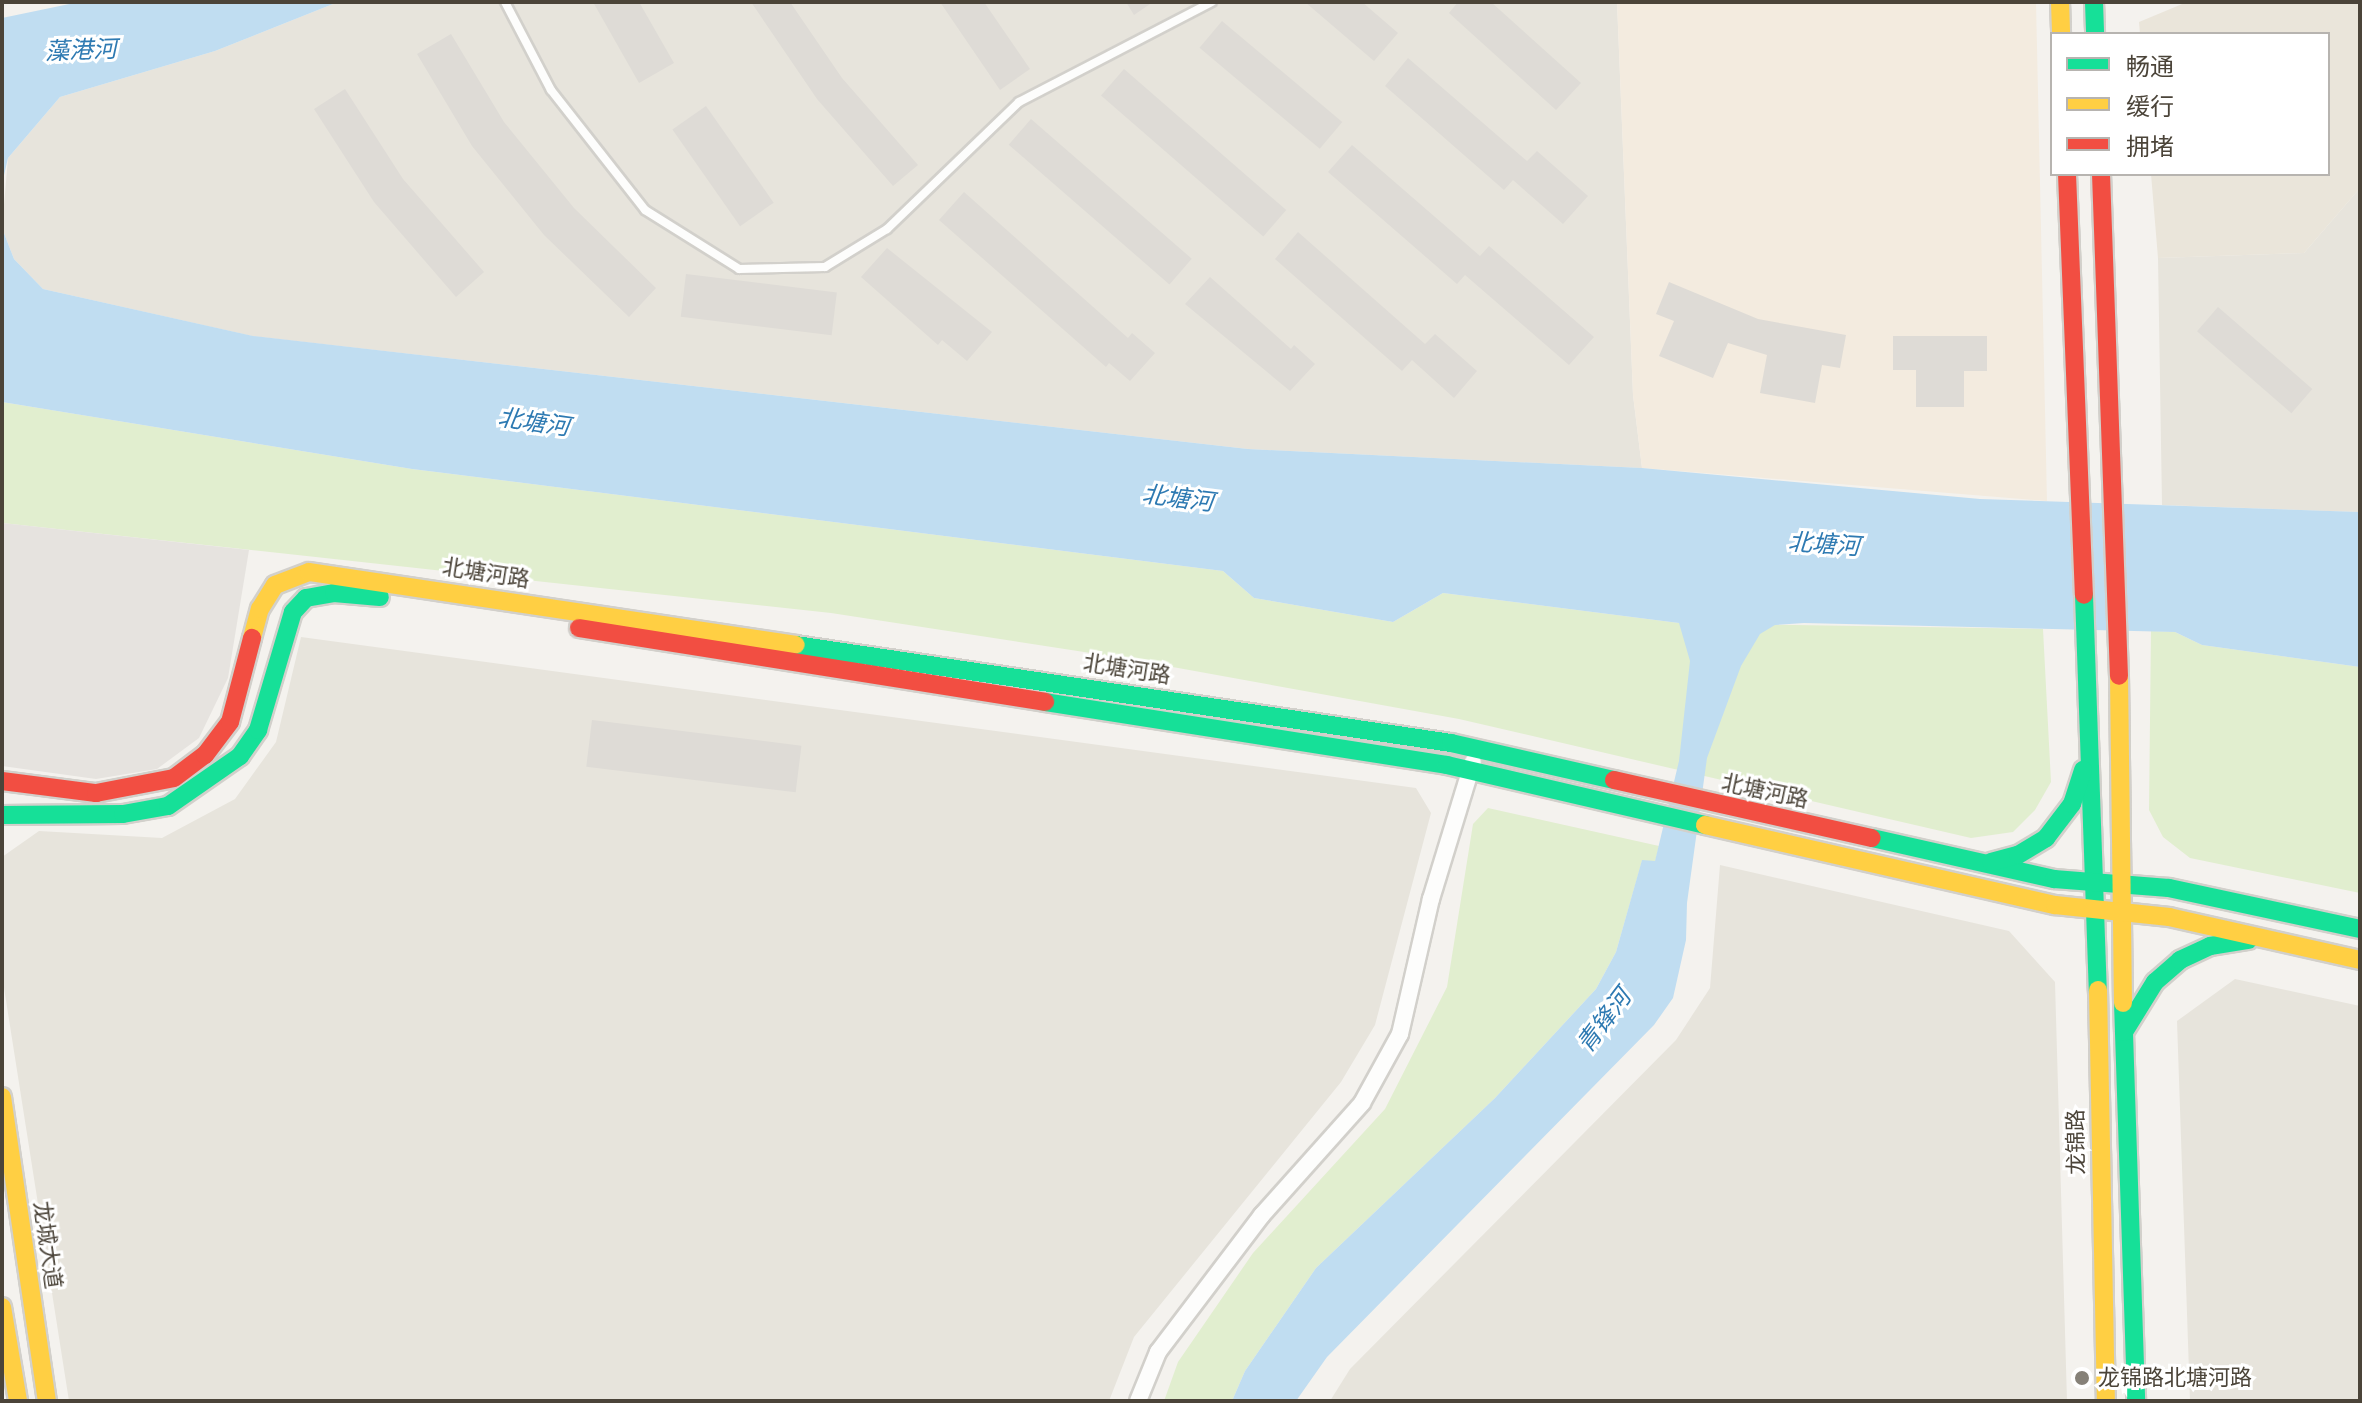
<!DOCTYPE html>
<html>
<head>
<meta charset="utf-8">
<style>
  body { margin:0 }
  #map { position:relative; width:2362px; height:1403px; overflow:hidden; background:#f4f2ee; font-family:Manrope,"Noto Sans SC",sans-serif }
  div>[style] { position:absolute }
  .residential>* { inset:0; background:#e7e4dc }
  .commercial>* { inset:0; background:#f3ebdf }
  .education>* { inset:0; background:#eae5da }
  .green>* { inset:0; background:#e1eecf }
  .parking>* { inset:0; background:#e6e3df }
  .water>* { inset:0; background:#c0ddf1 }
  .building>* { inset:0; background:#dedbd6; transform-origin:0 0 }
  .roads { filter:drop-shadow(2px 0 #d2d0cb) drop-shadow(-2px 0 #d2d0cb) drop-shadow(0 2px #d2d0cb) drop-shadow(0 -2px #d2d0cb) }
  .lane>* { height:8px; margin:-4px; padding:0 4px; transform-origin:4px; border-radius:4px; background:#fdfdfc }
  .street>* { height:16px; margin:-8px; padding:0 8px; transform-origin:8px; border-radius:8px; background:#fdfdfc }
  .fast>* { height:18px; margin:-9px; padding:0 9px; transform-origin:9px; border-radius:9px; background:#16e098 }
  .slow>* { height:18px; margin:-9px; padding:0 9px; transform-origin:9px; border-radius:9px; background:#ffcf43 }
  .jam>* { height:18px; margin:-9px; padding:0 9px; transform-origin:9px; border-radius:9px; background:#f24e42 }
  .dots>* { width:22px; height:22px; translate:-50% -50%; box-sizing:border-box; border:4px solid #fff; border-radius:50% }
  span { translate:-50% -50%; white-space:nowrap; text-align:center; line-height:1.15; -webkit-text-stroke:6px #fff; paint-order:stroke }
  .street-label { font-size:22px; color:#4b4439 }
  .poi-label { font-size:22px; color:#4b4439 }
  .left { translate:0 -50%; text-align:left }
  .water-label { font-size:24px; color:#2e7ab2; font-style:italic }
  .frame { position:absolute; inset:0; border:4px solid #4b4439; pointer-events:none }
  .legend { position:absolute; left:2050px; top:32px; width:280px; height:144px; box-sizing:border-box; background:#fff; border:2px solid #b7b4b0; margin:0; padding:10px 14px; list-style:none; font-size:24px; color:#4b4439 }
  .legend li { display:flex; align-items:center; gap:16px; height:40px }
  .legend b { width:40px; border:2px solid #b7b4b0 }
</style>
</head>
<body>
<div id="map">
  <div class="residential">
    <div style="clip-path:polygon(338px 2px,1617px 2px,1633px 395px,1642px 468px,1248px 449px,252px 336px,43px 289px,14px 259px,2px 228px,8px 158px,60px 97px,215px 51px)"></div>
    <div style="clip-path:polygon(2360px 188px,2360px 512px,2162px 505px,2158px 258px,2304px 253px)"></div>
    <div style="clip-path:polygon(301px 637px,1416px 788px,1431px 813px,1375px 1025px,1341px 1082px,1134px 1337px,1109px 1401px,69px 1401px,2px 975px,2px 857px,39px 831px,162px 838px,235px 799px,276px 742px)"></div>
    <div style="clip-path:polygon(1720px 865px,2009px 931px,2055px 982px,2067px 1401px,1330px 1401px,1350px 1369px,1676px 1040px,1710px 988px)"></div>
    <div style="clip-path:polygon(2235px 979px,2360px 1006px,2360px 1401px,2190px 1401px,2177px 1021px)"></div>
  </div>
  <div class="commercial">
    <div style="clip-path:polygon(1617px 2px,2036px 2px,2047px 501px,1642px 468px,1633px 395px)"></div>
  </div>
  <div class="education">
    <div style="clip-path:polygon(2187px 2px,2360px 2px,2360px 188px,2304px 253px,2158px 258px,2151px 174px,2328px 174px,2328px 34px,2140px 34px,2139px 22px)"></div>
  </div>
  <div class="green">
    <div style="clip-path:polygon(2px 402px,412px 469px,1223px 571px,1254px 598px,1393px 622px,1443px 593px,1679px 623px,2043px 629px,2051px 782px,2035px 810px,2013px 832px,1971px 838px,1459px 719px,1123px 658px,831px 613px,2px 523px)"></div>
    <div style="clip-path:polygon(2151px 631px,2175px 632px,2202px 645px,2360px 667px,2360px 893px,2190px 858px,2163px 837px,2149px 810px)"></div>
    <div style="clip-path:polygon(1488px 808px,1659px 846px,1655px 862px,1642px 861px,1616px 952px,1596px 989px,1495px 1098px,1316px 1268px,1245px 1371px,1232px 1401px,1164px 1401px,1178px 1362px,1253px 1253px,1385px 1109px,1447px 987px,1473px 824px)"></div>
  </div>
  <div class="parking">
    <div style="clip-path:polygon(2px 523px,249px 550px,228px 678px,199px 738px,157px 769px,96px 779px,2px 766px)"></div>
  </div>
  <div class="water">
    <div style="clip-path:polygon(79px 2px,338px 2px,215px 51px,60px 97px,8px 158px,2px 184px,2px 18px)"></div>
    <div style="clip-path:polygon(2px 228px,14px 259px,43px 289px,253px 336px,1248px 449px,1642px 468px,1980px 499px,2360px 512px,2360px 667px,2202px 645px,2175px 632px,1804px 623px,1775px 625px,1760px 634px,1741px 666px,1707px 758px,1687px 903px,1686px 940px,1673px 998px,1654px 1025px,1327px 1357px,1296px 1401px,1232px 1401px,1245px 1371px,1316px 1268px,1495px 1098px,1596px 989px,1616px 952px,1642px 860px,1655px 861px,1679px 761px,1690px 661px,1679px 623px,1443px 593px,1393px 622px,1254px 598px,1223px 571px,412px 469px,2px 402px)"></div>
  </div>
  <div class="building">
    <div style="clip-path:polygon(593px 2px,639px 2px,674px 63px,639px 83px)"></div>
    <div style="clip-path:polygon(751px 2px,790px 2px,842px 78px,918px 165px,893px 186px,817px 99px)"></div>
    <div style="clip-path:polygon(940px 2px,984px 2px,1030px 69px,1000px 90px)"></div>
    <div style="clip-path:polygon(1126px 2px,1153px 2px,1134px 15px)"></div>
    <div style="clip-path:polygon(1305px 2px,1362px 2px,1398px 33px,1374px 61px)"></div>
    <div style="clip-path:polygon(1458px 2px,1491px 2px,1581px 83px,1556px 110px,1449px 13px)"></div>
    <div style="left:1222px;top:21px;width:157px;height:35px;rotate:40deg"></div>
    <div style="clip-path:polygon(451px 34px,504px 122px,574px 208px,656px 288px,629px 317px,544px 235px,472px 146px,417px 54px)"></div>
    <div style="clip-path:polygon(1408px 58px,1527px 161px,1537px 151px,1588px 196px,1563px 224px,1513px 180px,1504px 190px,1385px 86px)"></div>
    <div style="left:1124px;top:69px;width:215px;height:35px;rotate:41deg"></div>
    <div style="clip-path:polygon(345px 89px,403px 179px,484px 272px,456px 297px,374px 202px,314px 109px)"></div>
    <div style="left:706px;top:106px;width:118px;height:41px;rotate:55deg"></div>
    <div style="left:1031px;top:119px;width:213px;height:34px;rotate:41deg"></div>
    <div style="clip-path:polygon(1352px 145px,1480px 256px,1489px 246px,1594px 337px,1569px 365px,1465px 275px,1457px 284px,1328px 172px)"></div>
    <div style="clip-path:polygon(964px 192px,1128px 338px,1132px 333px,1155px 353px,1130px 381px,1109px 363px,1106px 367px,939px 220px)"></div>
    <div style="clip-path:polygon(1298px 232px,1425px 344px,1435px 334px,1477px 371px,1454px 398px,1412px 360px,1402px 371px,1275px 259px)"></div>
    <div style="clip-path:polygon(887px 248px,992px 332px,967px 361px,942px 340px,938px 345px,861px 277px)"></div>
    <div style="left:686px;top:274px;width:152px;height:43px;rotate:7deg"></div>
    <div style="clip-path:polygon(1210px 277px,1291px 349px,1294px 345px,1315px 364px,1290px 391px,1185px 304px)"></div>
    <div style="clip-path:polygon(1669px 282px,1758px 319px,1846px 335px,1840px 368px,1822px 365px,1815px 403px,1760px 393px,1767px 355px,1728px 343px,1713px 378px,1659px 356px,1674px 321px,1656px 314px)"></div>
    <div style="left:2218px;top:307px;width:125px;height:32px;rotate:41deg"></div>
    <div style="clip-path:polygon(1893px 336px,1987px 336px,1987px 371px,1964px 371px,1964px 407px,1916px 407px,1916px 370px,1893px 370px)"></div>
    <div style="left:592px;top:720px;width:211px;height:47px;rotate:7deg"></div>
  </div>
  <div class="roads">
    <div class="lane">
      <div style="left:505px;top:2px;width:99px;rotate:62.4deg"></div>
      <div style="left:551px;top:90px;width:152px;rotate:51.9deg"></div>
      <div style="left:645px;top:210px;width:111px;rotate:32.1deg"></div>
      <div style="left:739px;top:269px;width:86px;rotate:-1.3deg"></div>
      <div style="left:825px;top:267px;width:73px;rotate:-31.5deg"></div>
      <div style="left:887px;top:229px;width:183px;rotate:-43.9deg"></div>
      <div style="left:1019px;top:102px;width:217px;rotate:-27.4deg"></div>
    </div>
    <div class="street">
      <div style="left:1138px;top:1401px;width:53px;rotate:-67.8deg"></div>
      <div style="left:1158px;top:1352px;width:172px;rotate:-52.8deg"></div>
      <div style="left:1262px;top:1215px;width:150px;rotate:-48.2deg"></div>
      <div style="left:1362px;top:1103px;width:79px;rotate:-61.2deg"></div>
      <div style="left:1400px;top:1034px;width:139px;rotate:-77.1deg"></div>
      <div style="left:1431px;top:899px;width:143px;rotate:-73deg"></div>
    </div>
    <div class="fast">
      <div style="left:2094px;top:2px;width:32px;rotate:88deg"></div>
      <div style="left:2084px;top:595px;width:395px;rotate:88deg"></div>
      <div style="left:796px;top:645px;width:662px;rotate:8.51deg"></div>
      <div style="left:1451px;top:743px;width:167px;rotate:12.8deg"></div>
      <div style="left:1045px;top:702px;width:407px;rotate:8.9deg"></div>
      <div style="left:1447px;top:765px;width:265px;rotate:13.1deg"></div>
      <div style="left:2px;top:815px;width:121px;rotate:-0.5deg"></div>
      <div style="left:123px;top:814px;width:46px;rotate:-10.1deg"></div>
      <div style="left:168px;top:806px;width:88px;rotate:-34.8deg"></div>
      <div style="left:240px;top:756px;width:32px;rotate:-55deg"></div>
      <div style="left:258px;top:730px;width:123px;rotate:-73.5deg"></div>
      <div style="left:293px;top:612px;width:19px;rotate:-47deg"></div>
      <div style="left:306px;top:598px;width:28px;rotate:-10deg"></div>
      <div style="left:334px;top:593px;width:46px;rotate:5deg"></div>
      <div style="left:1872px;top:838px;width:187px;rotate:12.7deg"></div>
      <div style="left:2054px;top:879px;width:115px;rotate:4.5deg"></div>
      <div style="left:2169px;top:888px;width:195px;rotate:12.1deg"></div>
      <div style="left:1991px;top:862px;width:28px;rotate:-15deg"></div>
      <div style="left:2018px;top:855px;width:33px;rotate:-31deg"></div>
      <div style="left:2046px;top:838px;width:43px;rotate:-52.6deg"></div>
      <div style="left:2072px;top:804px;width:36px;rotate:-72deg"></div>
      <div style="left:2123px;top:1003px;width:398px;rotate:88.1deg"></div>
      <div style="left:2124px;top:1032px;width:59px;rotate:-58.2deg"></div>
      <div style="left:2155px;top:982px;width:33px;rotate:-41deg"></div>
      <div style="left:2180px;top:960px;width:33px;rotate:-25deg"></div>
      <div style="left:2210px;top:946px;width:39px;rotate:-9deg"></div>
    </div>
    <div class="slow">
      <div style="left:2060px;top:2px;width:32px;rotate:88deg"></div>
      <div style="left:252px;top:638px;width:30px;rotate:-75deg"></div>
      <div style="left:260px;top:609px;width:28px;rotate:-58deg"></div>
      <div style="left:275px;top:585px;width:36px;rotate:-21deg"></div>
      <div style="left:309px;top:572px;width:492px;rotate:8.5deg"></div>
      <div style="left:2119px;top:676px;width:327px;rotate:89.3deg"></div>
      <div style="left:1705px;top:825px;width:359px;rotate:12.9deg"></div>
      <div style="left:2055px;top:905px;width:115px;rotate:6deg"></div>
      <div style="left:2169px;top:917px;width:196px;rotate:12.7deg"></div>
      <div style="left:2098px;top:990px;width:411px;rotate:88.9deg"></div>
      <div style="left:2px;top:1097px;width:307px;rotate:81.6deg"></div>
      <div style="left:2px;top:1307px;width:95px;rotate:80.3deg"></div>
    </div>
    <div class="jam">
      <div style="left:2067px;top:174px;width:421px;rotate:87.7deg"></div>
      <div style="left:2101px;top:174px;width:502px;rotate:87.95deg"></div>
      <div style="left:579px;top:628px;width:472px;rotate:9deg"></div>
      <div style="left:1614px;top:780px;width:264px;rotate:12.7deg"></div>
      <div style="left:2px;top:781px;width:95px;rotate:7.3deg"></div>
      <div style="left:96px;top:793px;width:79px;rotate:-10.9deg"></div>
      <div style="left:174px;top:778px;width:39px;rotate:-37deg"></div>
      <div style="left:205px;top:755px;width:41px;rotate:-52.9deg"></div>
      <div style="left:230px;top:722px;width:87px;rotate:-75.3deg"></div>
    </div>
  </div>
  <div class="dots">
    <div style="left:2082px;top:1378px;background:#868178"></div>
  </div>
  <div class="street-label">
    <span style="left:486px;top:573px;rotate:9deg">北塘河路</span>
    <span style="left:1127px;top:669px;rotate:9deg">北塘河路</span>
    <span style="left:1765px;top:791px;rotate:12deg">北塘河路</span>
    <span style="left:2076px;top:1142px;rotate:-91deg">龙锦路</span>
    <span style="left:48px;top:1245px;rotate:82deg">龙城大道</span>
  </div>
  <div class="poi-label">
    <span class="left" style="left:2098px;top:1378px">龙锦路北塘河路</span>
  </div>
  <div class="water-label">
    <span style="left:81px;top:49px;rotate:-2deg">藻港河</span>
    <span style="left:534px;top:421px;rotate:8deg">北塘河</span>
    <span style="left:1178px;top:497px;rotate:7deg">北塘河</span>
    <span style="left:1824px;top:543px;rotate:4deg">北塘河</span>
    <span style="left:1603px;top:1020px;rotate:-53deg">青锋河</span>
  </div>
  <div class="frame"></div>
  <ul class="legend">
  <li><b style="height:10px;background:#16e098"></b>畅通</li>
  <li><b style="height:10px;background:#ffcf43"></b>缓行</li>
  <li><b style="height:10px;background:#f24e42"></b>拥堵</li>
  </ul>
</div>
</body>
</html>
